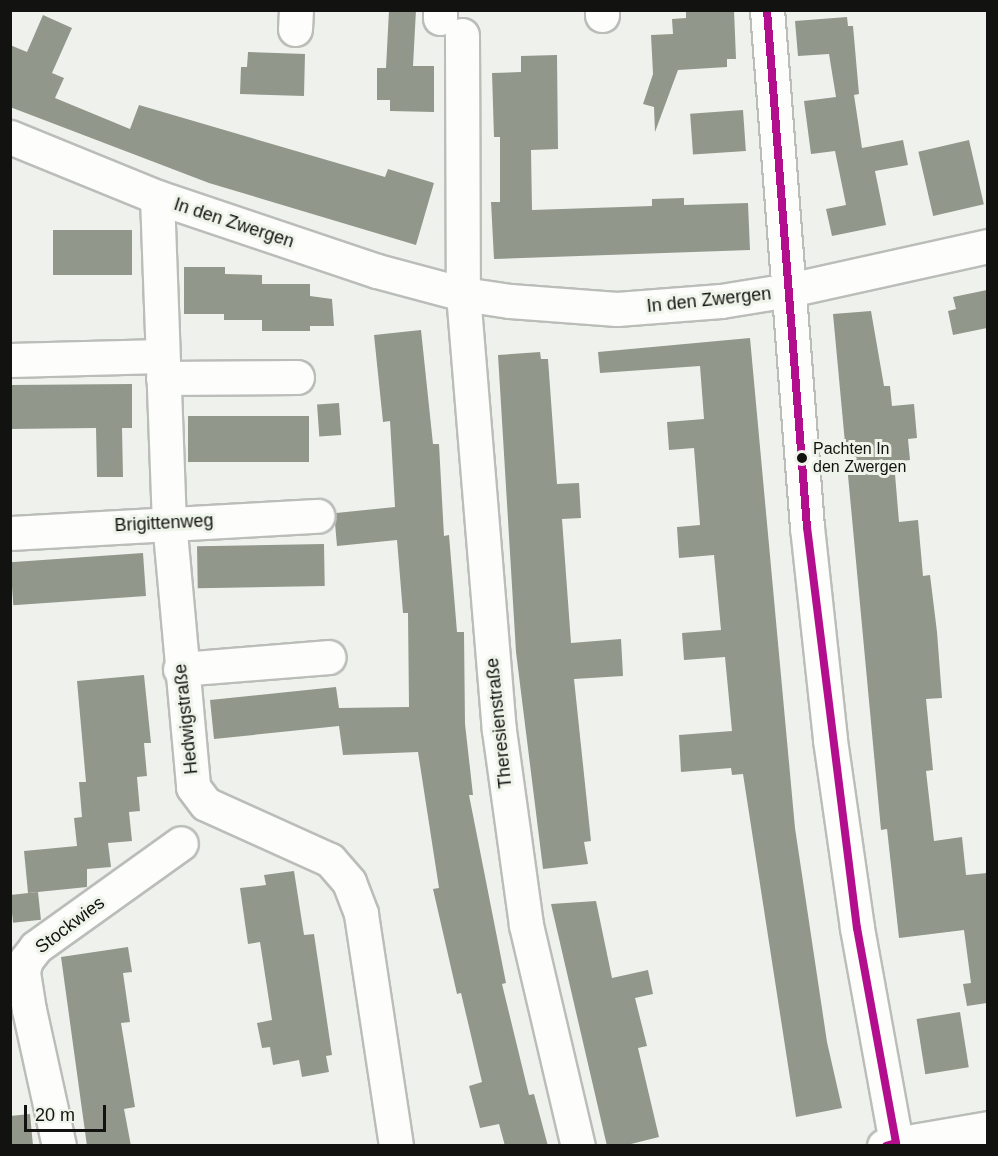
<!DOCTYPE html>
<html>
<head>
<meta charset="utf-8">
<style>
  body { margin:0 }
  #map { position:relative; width:998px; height:1156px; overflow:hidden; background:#eff2ec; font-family:Arial,sans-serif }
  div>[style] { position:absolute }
  .building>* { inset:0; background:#91978b; transform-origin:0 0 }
  .roads { filter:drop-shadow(2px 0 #bbbdb9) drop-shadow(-2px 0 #bbbdb9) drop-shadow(0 2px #bbbdb9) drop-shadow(0 -2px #bbbdb9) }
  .street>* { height:33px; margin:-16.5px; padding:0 16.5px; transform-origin:16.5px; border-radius:16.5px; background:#fdfdfc }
  .bus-1>* { height:8px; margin:-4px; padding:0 4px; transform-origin:4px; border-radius:4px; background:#b30e8e }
  .dots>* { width:16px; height:16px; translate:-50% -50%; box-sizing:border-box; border:3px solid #eff4ea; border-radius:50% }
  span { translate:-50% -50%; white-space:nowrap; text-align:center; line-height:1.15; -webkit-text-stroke:6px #eff4ea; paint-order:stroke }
  .bus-label { font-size:16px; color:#121310 }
  .left { translate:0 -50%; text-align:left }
  .street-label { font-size:18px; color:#121310 }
  .frame { position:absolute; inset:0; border:12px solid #121310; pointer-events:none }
  .scale { position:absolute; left:24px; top:1105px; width:82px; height:27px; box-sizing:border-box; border:3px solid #121310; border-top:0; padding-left:8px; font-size:18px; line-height:21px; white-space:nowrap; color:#121310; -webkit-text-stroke:4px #eff4ea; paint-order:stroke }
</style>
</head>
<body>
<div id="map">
  <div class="building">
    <div style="clip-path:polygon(389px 10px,416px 10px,413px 66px,434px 66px,434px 112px,390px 111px,390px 100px,377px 100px,377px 68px,386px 68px)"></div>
    <div style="clip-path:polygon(686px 10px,734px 10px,736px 59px,727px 59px,727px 67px,678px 70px,655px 132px,654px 107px,643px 104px,653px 74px,651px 35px,673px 34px,672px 19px,686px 18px)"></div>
    <div style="clip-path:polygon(43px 15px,72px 28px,52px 73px,64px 78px,55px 98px,130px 129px,139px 105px,385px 177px,388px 169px,434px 183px,416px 245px,209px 183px,10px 107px,10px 45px,27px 52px)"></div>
    <div style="clip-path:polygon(847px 17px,848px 26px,853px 26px,859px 94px,854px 95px,862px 148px,903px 140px,908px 165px,875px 171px,886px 225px,832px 236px,826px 209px,846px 205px,835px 151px,811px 154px,804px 101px,836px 97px,829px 54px,798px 56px,795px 21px)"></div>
    <div style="clip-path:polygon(248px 52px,305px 54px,304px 96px,240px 94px,241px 67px,247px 67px)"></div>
    <div style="clip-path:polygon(557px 55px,558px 149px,531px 150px,532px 210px,652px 206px,652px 199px,684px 198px,684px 205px,748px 203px,750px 250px,494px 259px,491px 202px,500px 202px,500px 137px,494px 137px,492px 73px,521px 72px,521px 56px)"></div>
    <div style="left:743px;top:110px;width:41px;height:53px;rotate:86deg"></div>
    <div style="left:969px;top:140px;width:66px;height:52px;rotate:77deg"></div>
    <div style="left:53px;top:230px;width:79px;height:45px"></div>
    <div style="clip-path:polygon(184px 267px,225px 267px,225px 274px,262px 275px,262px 284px,310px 284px,310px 296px,332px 299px,334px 326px,310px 326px,310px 331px,262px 331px,262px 320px,224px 320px,224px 314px,184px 314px)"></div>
    <div style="clip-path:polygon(987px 290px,987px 328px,953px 335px,948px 311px,956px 309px,953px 297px)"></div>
    <div style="clip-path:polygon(871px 311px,884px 386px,890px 386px,892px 406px,914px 404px,917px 438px,908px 439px,910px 460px,894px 462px,899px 522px,918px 520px,923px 576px,930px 575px,937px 632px,942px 698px,926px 699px,933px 770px,926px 771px,934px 841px,962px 837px,966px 875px,987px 873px,987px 1003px,967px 1006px,963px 984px,971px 983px,964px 930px,899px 938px,887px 829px,881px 830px,833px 314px)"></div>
    <div style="clip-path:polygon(421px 330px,433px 444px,439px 444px,444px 536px,449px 535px,457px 632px,464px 632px,465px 724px,473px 795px,469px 795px,506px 983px,502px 984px,529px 1095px,534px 1094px,548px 1146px,505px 1146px,499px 1124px,480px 1128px,469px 1086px,482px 1082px,461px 993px,457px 994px,433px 889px,439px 888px,418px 752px,343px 755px,339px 726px,214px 739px,210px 700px,336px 687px,339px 708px,409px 707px,408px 613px,403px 613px,397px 540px,337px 546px,335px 523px,336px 513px,395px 507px,390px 421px,383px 422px,374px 335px)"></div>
    <div style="clip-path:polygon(750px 338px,795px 828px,827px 1042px,842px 1108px,796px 1117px,743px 774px,732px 775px,731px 768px,681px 772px,679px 735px,732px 731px,725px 657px,684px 660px,682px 633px,721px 630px,714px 555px,679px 558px,677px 527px,700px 525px,694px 448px,669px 450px,667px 422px,704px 419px,700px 366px,600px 373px,598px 352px)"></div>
    <div style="clip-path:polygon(540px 352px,541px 359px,548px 359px,557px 484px,579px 483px,581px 518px,562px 519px,571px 643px,621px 639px,623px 676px,574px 679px,591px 841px,584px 842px,588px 864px,543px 869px,516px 652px,498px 355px)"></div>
    <div style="clip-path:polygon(132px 384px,132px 428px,122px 428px,123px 477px,97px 477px,96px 428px,10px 429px,10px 385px)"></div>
    <div style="left:339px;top:403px;width:32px;height:22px;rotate:86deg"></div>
    <div style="left:309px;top:416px;width:46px;height:121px;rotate:90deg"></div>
    <div style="left:324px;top:544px;width:42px;height:127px;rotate:89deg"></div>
    <div style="left:143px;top:553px;width:43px;height:133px;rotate:86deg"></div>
    <div style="clip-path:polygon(144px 675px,151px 743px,144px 743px,147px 776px,137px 777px,140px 811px,129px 812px,132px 841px,108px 843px,111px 867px,87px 869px,87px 887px,28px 893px,24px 851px,77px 846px,74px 818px,82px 817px,79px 782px,86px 782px,77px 681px)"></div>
    <div style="clip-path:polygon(294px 871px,304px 935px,314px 934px,332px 1055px,326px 1056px,329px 1072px,302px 1077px,299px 1060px,273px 1065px,270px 1047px,262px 1048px,257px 1023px,272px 1020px,260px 942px,248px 944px,240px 888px,266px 885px,264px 875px)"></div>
    <div style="left:38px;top:892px;width:28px;height:28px;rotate:84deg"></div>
    <div style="clip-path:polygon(596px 901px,612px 978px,648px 970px,653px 994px,635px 998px,647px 1046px,638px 1048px,659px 1137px,623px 1146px,607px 1146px,551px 904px)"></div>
    <div style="clip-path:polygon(128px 947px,132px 972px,123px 973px,130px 1022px,121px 1023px,135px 1107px,124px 1109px,131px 1146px,87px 1146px,61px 957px)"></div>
    <div style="left:960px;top:1012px;width:56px;height:44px;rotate:81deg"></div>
    <div style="clip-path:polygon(30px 1114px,33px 1146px,10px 1146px,10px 1116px)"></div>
  </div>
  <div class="roads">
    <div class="street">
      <div style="left:602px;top:10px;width:5px;rotate:90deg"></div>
      <div style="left:767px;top:10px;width:519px;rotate:85.58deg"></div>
      <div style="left:807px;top:527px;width:214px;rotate:83.8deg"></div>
      <div style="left:830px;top:740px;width:190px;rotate:81.8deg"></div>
      <div style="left:857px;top:928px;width:219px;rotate:79.7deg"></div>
      <div style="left:440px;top:18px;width:8px;rotate:-90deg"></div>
      <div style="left:295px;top:29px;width:19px;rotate:-87deg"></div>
      <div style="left:462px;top:35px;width:259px;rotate:89.8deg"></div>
      <div style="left:463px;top:294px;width:437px;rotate:85.3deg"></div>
      <div style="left:499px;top:730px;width:197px;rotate:82.1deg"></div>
      <div style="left:526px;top:925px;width:227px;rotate:76.8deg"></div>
      <div style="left:10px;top:137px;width:159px;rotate:22.2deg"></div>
      <div style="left:157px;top:197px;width:232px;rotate:18.6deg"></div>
      <div style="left:377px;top:271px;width:89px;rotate:15deg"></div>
      <div style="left:463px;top:294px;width:48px;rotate:8.5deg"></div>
      <div style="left:510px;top:301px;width:107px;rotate:4.3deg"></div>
      <div style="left:617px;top:309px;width:104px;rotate:-4.4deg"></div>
      <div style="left:721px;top:301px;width:69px;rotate:-9.2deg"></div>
      <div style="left:789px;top:290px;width:204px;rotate:-12.5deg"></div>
      <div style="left:157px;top:197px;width:324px;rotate:87.9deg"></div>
      <div style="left:169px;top:521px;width:267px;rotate:84.8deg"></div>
      <div style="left:193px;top:787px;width:21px;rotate:53deg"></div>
      <div style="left:206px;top:804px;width:136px;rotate:24.3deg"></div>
      <div style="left:330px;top:860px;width:29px;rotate:49deg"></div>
      <div style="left:349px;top:882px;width:34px;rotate:69deg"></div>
      <div style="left:361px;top:914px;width:235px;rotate:81.4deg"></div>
      <div style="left:10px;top:360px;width:152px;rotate:-1.5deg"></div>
      <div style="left:163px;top:378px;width:134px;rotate:-0.4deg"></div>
      <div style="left:10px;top:533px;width:308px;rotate:-3.2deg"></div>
      <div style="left:180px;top:669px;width:149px;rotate:-4.6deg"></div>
      <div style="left:59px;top:1146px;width:139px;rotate:-102.4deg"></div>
      <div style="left:29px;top:1010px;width:39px;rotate:-99deg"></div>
      <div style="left:23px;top:971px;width:11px;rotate:-75deg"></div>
      <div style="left:26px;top:960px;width:16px;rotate:-52deg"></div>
      <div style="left:36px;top:947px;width:178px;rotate:-35.6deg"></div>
      <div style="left:884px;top:1146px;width:106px;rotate:-9.8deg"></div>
    </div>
  </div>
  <div class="bus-1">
    <div style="left:767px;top:10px;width:519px;rotate:85.58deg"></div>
    <div style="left:807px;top:527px;width:404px;rotate:82.9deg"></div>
    <div style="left:857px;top:928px;width:219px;rotate:79.7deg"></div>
    <div style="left:896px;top:1143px;width:10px;rotate:163deg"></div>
  </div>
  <div class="dots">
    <div style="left:802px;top:458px;background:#121310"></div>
  </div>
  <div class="bus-label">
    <span class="left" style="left:813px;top:458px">Pachten In<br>den Zwergen</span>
  </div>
  <div class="street-label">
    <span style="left:234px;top:223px;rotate:18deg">In den Zwergen</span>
    <span style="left:709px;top:300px;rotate:-6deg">In den Zwergen</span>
    <span style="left:164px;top:523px;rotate:-3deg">Brigittenweg</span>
    <span style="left:186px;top:719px;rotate:-96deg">Hedwigstraße</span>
    <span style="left:499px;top:723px;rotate:-96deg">Theresienstraße</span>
    <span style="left:70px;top:925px;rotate:-37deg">Stockwies</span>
  </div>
  <div class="frame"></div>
  <div class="scale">20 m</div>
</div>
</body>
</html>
